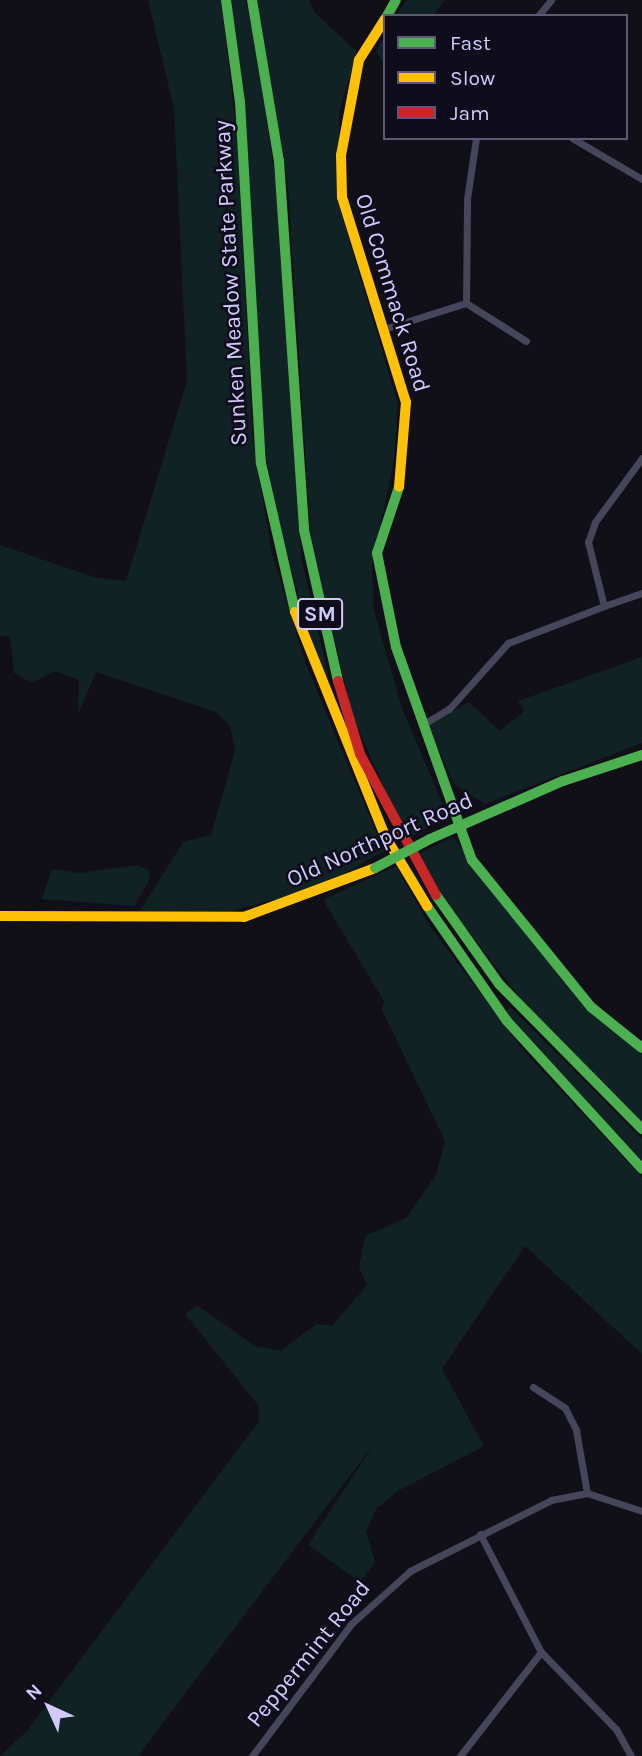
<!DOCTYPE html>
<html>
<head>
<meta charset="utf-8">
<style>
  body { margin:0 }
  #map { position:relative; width:642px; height:1756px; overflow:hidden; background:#111018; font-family:Karla,sans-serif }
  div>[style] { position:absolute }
  .green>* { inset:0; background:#102223 }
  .street>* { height:7px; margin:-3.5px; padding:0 3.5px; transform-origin:3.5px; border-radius:3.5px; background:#464559 }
  .fast>* { height:10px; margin:-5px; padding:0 5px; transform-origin:5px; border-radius:5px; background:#4caf50 }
  .slow>* { height:10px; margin:-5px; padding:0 5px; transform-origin:5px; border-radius:5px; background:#ffc107 }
  .jam>* { height:10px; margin:-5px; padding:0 5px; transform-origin:5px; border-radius:5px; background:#c62828 }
  .fast-bridge>* { height:10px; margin:-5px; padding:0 5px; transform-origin:5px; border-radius:5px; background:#4caf50 }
  span { translate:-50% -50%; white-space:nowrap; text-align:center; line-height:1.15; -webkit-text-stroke:5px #0f0c1c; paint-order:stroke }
  .shield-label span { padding:2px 5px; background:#0f0c1c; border:2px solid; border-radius:5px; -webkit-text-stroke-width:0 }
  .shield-label { font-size:21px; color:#d1cbfc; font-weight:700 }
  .street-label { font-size:23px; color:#d1cbfc }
  .legend { position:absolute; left:383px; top:14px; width:245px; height:126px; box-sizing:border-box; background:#0f0c1c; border:2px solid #5d5876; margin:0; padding:9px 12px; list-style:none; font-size:21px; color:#d1cbfc }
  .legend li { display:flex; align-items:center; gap:14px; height:35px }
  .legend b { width:35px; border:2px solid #5d5876 }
  .north { position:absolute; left:14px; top:1672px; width:70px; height:70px; -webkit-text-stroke:5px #0f0c1c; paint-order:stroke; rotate:315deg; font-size:19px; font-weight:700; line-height:28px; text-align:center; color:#d1cbfc }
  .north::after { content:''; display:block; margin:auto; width:24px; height:32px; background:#d1cbfc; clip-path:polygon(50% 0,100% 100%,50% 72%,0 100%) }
</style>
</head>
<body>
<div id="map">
  <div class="green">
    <div style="clip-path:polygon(148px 0,221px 0,237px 135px,253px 441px,272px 553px,305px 662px,384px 851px,321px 887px,221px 914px,140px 911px,183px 842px,211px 835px,235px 751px,230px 726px,216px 712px,96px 672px,78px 714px,79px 680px,55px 671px,32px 683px,14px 673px,10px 637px,0 636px,0 545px,94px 577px,126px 581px,187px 381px,174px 109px)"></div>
    <div style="clip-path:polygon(231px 0,245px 0,254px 36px,277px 190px,302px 561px,329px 678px,322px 682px,276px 515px,265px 448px,245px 112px)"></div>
    <div style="clip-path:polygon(256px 0,309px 0,314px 12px,357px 52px,339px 113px,340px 209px,398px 404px,394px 460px,372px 565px,374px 611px,402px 708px,448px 817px,407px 839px,353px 717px,311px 543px,288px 187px)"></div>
    <div style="clip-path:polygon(406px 0,445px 0,433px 16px,397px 16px)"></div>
    <div style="clip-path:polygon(385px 36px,385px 67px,376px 51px)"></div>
    <div style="clip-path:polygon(642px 657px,642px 743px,485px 804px,454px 784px,428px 726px,469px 702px,500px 731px,524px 711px,518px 701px)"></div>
    <div style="clip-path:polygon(453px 837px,582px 1004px,642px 1053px,642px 1124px,545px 1030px,433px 886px,416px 855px)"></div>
    <div style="clip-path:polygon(137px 865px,149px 870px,150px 879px,134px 906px,42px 899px,52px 869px,80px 873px)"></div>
    <div style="clip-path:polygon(396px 866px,429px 925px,523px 1050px,642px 1177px,642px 1354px,525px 1246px,442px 1369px,484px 1446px,396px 1492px,376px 1509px,366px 1532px,375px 1562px,360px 1582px,308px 1545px,376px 1441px,138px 1756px,0 1756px,27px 1731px,259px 1421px,258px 1405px,185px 1314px,197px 1305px,255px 1346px,281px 1351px,316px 1324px,332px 1326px,367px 1285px,359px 1267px,365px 1236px,406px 1218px,436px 1175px,445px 1141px,382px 1010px,384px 1001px,323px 900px)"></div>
    <div style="clip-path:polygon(510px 1007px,642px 1139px,642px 1162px,506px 1012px)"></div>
  </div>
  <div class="street">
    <div style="left:538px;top:16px;width:21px;rotate:-51deg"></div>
    <div style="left:572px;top:138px;width:81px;rotate:30.4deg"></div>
    <div style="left:466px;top:303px;width:71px;rotate:32.3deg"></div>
    <div style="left:387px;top:328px;width:83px;rotate:-17.6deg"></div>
    <div style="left:466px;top:303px;width:104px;rotate:-89.4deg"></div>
    <div style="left:467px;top:199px;width:62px;rotate:-81.6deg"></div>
    <div style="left:642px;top:458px;width:79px;rotate:126.3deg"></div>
    <div style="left:595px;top:522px;width:21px;rotate:109deg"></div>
    <div style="left:588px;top:542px;width:66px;rotate:76deg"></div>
    <div style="left:604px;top:606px;width:40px;rotate:-18.9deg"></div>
    <div style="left:422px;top:725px;width:31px;rotate:-31deg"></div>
    <div style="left:449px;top:709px;width:89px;rotate:-48.2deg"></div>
    <div style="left:508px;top:643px;width:103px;rotate:-21.1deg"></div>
    <div style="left:533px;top:1387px;width:38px;rotate:33deg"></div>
    <div style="left:565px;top:1408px;width:25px;rotate:63deg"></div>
    <div style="left:576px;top:1430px;width:64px;rotate:80.1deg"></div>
    <div style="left:480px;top:1534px;width:133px;rotate:62.7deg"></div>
    <div style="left:541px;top:1652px;width:107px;rotate:45.8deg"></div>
    <div style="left:616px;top:1729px;width:31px;rotate:61deg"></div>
    <div style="left:252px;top:1756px;width:165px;rotate:-53.1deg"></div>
    <div style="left:351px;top:1624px;width:79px;rotate:-41.9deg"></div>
    <div style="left:410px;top:1571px;width:158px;rotate:-26.7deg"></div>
    <div style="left:551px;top:1500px;width:37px;rotate:-11deg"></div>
    <div style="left:587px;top:1493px;width:58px;rotate:18.1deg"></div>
    <div style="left:460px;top:1756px;width:132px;rotate:-52.1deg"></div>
  </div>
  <div class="fast">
    <div style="left:226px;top:0;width:103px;rotate:82.2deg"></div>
    <div style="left:240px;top:102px;width:362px;rotate:86.7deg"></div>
    <div style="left:261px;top:463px;width:153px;rotate:77.1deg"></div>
    <div style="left:252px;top:0;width:163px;rotate:80.5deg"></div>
    <div style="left:279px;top:161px;width:370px;rotate:86.1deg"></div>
    <div style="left:304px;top:530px;width:155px;rotate:77.3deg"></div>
    <div style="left:387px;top:16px;width:18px;rotate:-61deg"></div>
    <div style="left:399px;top:487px;width:70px;rotate:108.4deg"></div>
    <div style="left:377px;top:553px;width:96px;rotate:78.6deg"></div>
    <div style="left:396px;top:647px;width:226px;rotate:70.4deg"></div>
    <div style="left:472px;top:860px;width:189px;rotate:51deg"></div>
    <div style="left:591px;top:1007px;width:65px;rotate:38.8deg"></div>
    <div style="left:430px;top:839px;width:145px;rotate:-23.6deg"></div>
    <div style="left:563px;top:781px;width:83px;rotate:-18.2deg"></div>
    <div style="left:436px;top:895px;width:109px;rotate:54.7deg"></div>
    <div style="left:499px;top:984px;width:204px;rotate:45.4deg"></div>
    <div style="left:427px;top:906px;width:140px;rotate:55.2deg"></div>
    <div style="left:507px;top:1021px;width:200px;rotate:47.6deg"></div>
  </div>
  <div class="slow">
    <div style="left:385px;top:19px;width:49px;rotate:122.4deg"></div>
    <div style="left:359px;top:60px;width:97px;rotate:100.7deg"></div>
    <div style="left:341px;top:155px;width:42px;rotate:88.6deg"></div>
    <div style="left:342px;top:197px;width:215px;rotate:72.7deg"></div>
    <div style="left:406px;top:402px;width:85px;rotate:94.7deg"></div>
    <div style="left:295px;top:612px;width:241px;rotate:68.1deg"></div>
    <div style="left:385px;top:836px;width:82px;rotate:59deg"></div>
    <div style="left:0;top:916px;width:244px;rotate:0.2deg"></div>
    <div style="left:244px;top:917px;width:140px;rotate:-20.5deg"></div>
  </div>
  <div class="jam">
    <div style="left:338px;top:681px;width:76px;rotate:73.2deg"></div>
    <div style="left:360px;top:754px;width:160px;rotate:61.7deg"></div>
  </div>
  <div class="fast-bridge">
    <div style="left:375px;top:868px;width:62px;rotate:-27.8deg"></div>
  </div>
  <div class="shield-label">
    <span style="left:320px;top:614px">SM</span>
  </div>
  <div class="street-label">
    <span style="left:231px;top:283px;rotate:-93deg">Sunken Meadow State Parkway</span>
    <span style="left:392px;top:293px;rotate:73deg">Old Commack Road</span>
    <span style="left:380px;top:840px;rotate:-24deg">Old Northport Road</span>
    <span style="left:309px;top:1654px;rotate:-51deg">Peppermint Road</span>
  </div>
  <ul class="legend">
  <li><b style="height:9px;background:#4caf50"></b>Fast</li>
  <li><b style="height:9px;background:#ffc107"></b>Slow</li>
  <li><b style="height:9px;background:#c62828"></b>Jam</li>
  </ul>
  <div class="north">N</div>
</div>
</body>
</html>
